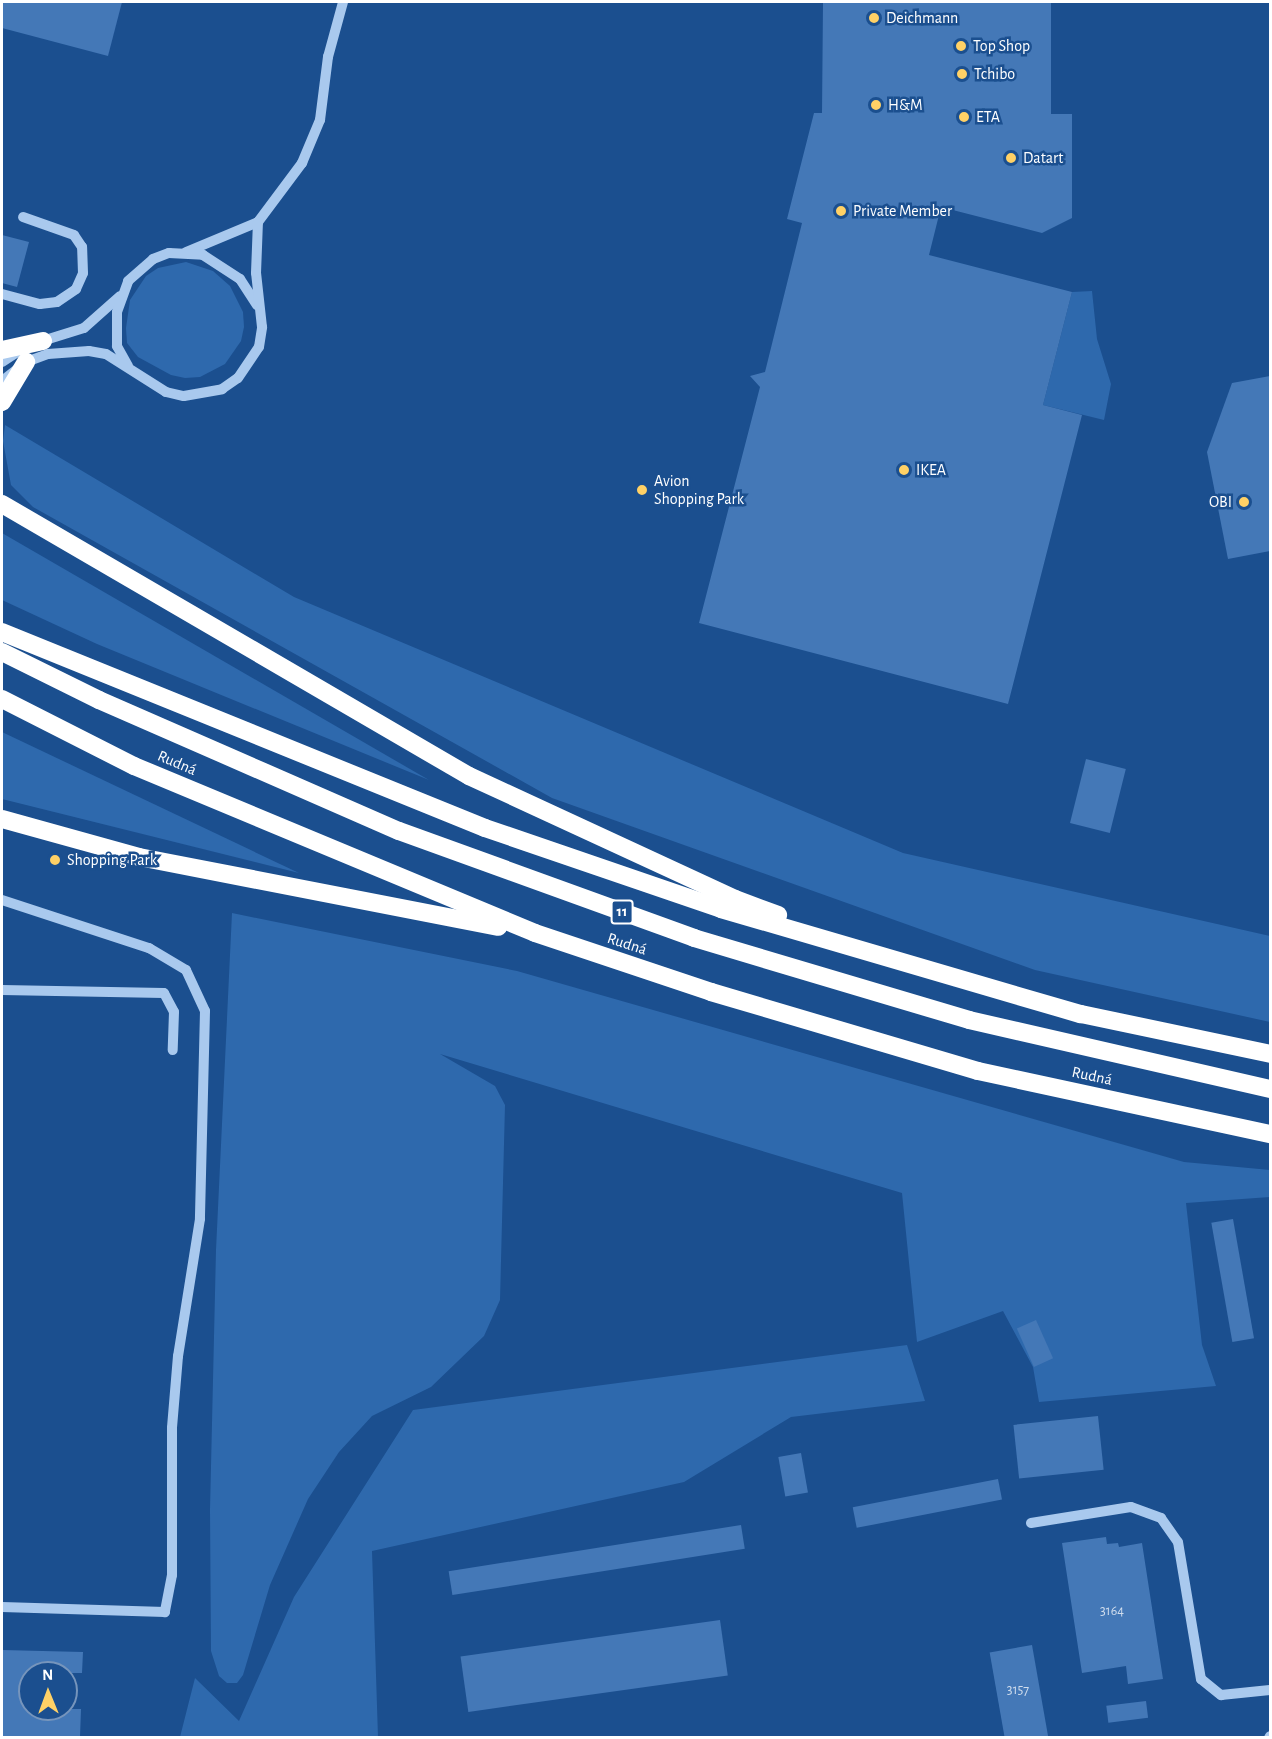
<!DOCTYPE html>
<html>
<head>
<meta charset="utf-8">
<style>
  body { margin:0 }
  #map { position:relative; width:1272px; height:1739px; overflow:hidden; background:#1b4f8f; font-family:"Alegreya Sans",sans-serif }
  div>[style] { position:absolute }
  .green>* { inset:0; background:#2e69ad }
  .building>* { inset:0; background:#4478b7; transform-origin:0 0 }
  .minor>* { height:10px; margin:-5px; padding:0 5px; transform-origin:5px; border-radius:5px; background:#a9c9ee }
  .highway>* { height:18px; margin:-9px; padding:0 9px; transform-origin:9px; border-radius:9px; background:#fff }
  .dots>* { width:16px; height:16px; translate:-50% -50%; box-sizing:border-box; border:3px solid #1b4f8f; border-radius:50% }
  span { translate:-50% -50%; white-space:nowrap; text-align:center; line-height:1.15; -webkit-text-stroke:5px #1b4f8f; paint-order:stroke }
  .number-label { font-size:14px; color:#d0dded }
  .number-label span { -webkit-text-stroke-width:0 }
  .shield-label span { padding:2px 4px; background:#1b4f8f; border:2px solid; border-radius:4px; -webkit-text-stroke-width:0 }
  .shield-label { font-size:15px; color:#fff; font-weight:700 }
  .poi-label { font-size:16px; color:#fff }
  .left { translate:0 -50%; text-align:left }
  .right { translate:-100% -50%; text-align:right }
  .street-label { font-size:16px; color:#fff }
  .frame { position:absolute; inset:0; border:3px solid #fff; pointer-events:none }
  .north { position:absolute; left:18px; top:1661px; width:60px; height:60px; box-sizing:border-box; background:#1b4f8f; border:2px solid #7695bc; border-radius:50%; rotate:359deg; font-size:16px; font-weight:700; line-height:24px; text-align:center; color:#fff }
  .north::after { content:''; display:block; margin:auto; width:21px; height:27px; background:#ffd166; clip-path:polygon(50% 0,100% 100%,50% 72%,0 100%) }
</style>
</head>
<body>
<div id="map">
  <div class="green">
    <div style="clip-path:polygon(186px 262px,213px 271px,230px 286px,243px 312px,244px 327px,241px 341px,225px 364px,200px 377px,185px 378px,171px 375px,138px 357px,127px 343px,126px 328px,130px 300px,146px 276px,158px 268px)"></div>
    <div style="clip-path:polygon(1092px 291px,1097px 339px,1111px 384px,1104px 420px,1043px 405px,1072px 292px)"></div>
    <div style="clip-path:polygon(5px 425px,294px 597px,903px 853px,1270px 936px,1270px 1022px,1035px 970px,552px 798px,33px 507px,11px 485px,3px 441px)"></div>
    <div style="clip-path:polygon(2px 533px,429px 780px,97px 644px,2px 600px)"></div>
    <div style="clip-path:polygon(2px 732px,299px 873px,2px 799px)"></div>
    <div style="clip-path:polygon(232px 913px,517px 971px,1184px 1162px,1270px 1170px,1270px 1197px,1186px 1203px,1202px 1345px,1216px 1386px,1039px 1402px,1033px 1367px,1003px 1311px,917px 1342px,902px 1193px,440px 1054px,495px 1086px,505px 1105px,500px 1300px,484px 1336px,431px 1387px,372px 1416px,339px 1452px,308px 1499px,270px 1585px,243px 1675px,237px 1683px,227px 1683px,219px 1676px,211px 1651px,210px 1510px,216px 1250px)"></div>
    <div style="clip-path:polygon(907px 1345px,925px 1401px,791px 1417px,684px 1482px,372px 1551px,378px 1737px,180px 1737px,195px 1678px,239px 1721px,294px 1597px,413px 1410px)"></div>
  </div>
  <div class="building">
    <div style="clip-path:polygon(2px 2px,122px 2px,108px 56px,2px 28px)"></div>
    <div style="clip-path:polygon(823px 2px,1051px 2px,1051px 114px,1072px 114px,1072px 218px,1042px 233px,941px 207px,929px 255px,1072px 292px,1043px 405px,1082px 415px,1008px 704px,699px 623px,760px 387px,750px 376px,765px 372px,802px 223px,787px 219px,814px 113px,822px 113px)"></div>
    <div style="clip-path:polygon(2px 235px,29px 242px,17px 287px,2px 283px)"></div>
    <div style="clip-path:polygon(1270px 376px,1270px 551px,1228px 559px,1207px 452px,1232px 383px)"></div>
    <div style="left:1086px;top:759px;width:41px;height:66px;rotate:14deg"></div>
    <div style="left:1233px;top:1219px;width:121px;height:22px;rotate:80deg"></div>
    <div style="left:1036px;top:1320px;width:42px;height:21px;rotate:66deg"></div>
    <div style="left:1098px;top:1416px;width:54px;height:85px;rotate:84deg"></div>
    <div style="left:801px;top:1453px;width:40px;height:23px;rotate:80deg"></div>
    <div style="left:998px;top:1479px;width:21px;height:148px;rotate:79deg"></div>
    <div style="left:741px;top:1525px;width:24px;height:296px;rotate:81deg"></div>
    <div style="clip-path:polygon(1106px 1537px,1107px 1544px,1118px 1543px,1119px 1547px,1142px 1543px,1163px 1679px,1128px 1684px,1126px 1666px,1082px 1673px,1062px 1543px)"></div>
    <div style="left:720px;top:1620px;width:56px;height:262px;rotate:82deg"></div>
    <div style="left:1032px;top:1645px;width:94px;height:43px;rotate:80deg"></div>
    <div style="clip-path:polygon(2px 1650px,83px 1652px,82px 1673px,30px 1673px,30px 1709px,81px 1709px,80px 1737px,2px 1737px)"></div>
    <div style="left:1146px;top:1701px;width:17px;height:40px;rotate:83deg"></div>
  </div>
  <div class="minor">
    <div style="left:186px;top:252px;width:78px;rotate:-22.6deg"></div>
    <div style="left:258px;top:222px;width:74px;rotate:-53.3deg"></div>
    <div style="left:302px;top:163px;width:47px;rotate:-67.3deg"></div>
    <div style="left:320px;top:120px;width:64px;rotate:-82.8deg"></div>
    <div style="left:328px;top:57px;width:57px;rotate:-74.7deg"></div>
    <div style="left:2px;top:294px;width:39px;rotate:15deg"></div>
    <div style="left:40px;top:304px;width:17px;rotate:-7deg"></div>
    <div style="left:57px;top:302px;width:23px;rotate:-34deg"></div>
    <div style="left:76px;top:289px;width:17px;rotate:-66deg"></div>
    <div style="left:83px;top:273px;width:26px;rotate:-92deg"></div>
    <div style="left:82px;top:247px;width:14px;rotate:-124deg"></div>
    <div style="left:74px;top:235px;width:54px;rotate:-160.6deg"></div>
    <div style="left:39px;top:342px;width:47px;rotate:-17.3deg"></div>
    <div style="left:84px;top:328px;width:48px;rotate:-41.6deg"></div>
    <div style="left:2px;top:362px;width:20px;rotate:-33deg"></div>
    <div style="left:128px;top:366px;width:23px;rotate:-119deg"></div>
    <div style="left:117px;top:346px;width:34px;rotate:-90deg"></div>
    <div style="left:117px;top:312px;width:33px;rotate:-70deg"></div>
    <div style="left:128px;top:281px;width:33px;rotate:-41deg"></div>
    <div style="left:153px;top:259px;width:17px;rotate:-21deg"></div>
    <div style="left:169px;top:253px;width:34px;rotate:3deg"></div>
    <div style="left:203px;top:255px;width:44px;rotate:33deg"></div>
    <div style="left:240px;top:279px;width:31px;rotate:57deg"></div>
    <div style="left:2px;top:381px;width:31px;rotate:-38deg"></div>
    <div style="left:26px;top:362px;width:23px;rotate:-20deg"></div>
    <div style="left:48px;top:354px;width:41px;rotate:-4.2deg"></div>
    <div style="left:89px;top:351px;width:17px;rotate:10deg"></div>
    <div style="left:106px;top:354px;width:71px;rotate:32.3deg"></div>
    <div style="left:166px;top:392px;width:18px;rotate:13deg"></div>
    <div style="left:184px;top:396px;width:39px;rotate:-10deg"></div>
    <div style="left:222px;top:389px;width:19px;rotate:-35deg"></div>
    <div style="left:238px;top:378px;width:37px;rotate:-56deg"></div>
    <div style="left:259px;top:347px;width:20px;rotate:-81deg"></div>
    <div style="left:262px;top:327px;width:54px;rotate:-96.3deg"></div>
    <div style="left:256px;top:273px;width:51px;rotate:-87.8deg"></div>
    <div style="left:2px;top:900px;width:155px;rotate:18.1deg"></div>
    <div style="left:149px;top:948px;width:43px;rotate:30.7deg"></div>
    <div style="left:186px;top:970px;width:45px;rotate:65.1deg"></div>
    <div style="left:205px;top:1011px;width:208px;rotate:91.4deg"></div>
    <div style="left:200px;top:1219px;width:139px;rotate:99.1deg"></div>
    <div style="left:178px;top:1356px;width:72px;rotate:94.8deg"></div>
    <div style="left:172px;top:1428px;width:147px;rotate:90deg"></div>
    <div style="left:172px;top:1575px;width:38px;rotate:101deg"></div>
    <div style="left:165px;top:1612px;width:163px;rotate:-178.2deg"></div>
    <div style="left:2px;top:990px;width:162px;rotate:1.1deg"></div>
    <div style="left:164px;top:993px;width:21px;rotate:62deg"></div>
    <div style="left:174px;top:1012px;width:38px;rotate:92deg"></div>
    <div style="left:1031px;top:1523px;width:101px;rotate:-9.1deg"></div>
    <div style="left:1131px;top:1507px;width:32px;rotate:20deg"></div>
    <div style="left:1161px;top:1518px;width:29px;rotate:55deg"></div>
    <div style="left:1178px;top:1542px;width:139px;rotate:80.5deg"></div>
    <div style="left:1201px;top:1679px;width:26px;rotate:39deg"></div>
    <div style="left:1221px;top:1695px;width:49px;rotate:-5.8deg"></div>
    <div style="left:1269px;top:1738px;width:2px;rotate:-63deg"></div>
  </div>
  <div class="highway">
    <div style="left:2px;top:350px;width:42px;rotate:-12.4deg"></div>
    <div style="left:2px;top:402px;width:47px;rotate:-59deg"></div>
    <div style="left:2px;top:504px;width:540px;rotate:30.22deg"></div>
    <div style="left:469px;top:776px;width:293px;rotate:24.8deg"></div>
    <div style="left:735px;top:899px;width:46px;rotate:20.4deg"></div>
    <div style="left:2px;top:632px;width:521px;rotate:22.09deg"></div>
    <div style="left:485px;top:828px;width:250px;rotate:18.9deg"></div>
    <div style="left:721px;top:909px;width:375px;rotate:16.3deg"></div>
    <div style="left:1081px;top:1014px;width:193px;rotate:11.9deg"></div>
    <div style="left:2px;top:652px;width:108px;rotate:26.3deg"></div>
    <div style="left:99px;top:700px;width:327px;rotate:23.6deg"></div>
    <div style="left:399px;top:831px;width:314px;rotate:19.9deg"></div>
    <div style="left:694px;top:938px;width:287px;rotate:16.6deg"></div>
    <div style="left:969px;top:1020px;width:309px;rotate:12.9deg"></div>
    <div style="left:2px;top:699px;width:148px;rotate:26.9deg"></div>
    <div style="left:134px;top:766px;width:434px;rotate:22.6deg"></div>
    <div style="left:535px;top:933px;width:186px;rotate:18.5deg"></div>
    <div style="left:711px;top:992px;width:278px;rotate:16.5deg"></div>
    <div style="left:978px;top:1071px;width:299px;rotate:12.2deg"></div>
    <div style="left:2px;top:819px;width:142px;rotate:15.5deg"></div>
    <div style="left:139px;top:857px;width:366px;rotate:11deg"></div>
  </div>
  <div class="dots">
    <div style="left:874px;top:18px;background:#ffd166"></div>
    <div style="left:961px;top:46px;background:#ffd166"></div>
    <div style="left:962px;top:74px;background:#ffd166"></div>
    <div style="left:876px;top:105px;background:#ffd166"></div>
    <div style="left:964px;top:117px;background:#ffd166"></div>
    <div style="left:1011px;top:158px;background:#ffd166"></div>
    <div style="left:841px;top:211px;background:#ffd166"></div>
    <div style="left:904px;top:470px;background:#ffd166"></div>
    <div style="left:642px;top:490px;background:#ffd166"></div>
    <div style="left:1244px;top:502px;background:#ffd166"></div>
    <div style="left:55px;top:860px;background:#ffd166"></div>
  </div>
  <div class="number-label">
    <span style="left:1112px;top:1611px">3164</span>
    <span style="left:1018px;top:1690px">3157</span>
  </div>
  <div class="shield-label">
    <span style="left:622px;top:912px">11</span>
  </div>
  <div class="poi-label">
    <span class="left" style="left:886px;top:18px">Deichmann</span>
    <span class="left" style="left:973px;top:46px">Top Shop</span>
    <span class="left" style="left:974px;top:74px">Tchibo</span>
    <span class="left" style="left:888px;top:105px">H&amp;M</span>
    <span class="left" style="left:976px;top:117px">ETA</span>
    <span class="left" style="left:1023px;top:158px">Datart</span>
    <span class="left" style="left:853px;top:211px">Private Member</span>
    <span class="left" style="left:916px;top:470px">IKEA</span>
    <span class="left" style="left:654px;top:490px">Avion<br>Shopping Park</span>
    <span class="right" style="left:1232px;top:502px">OBI</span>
    <span class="left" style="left:67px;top:860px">Shopping Park</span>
  </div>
  <div class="street-label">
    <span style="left:177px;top:763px;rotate:23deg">Rudná</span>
    <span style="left:627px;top:944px;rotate:18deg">Rudná</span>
    <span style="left:1092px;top:1076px;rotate:12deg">Rudná</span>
  </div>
  <div class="frame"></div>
  <div class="north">N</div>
</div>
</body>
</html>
